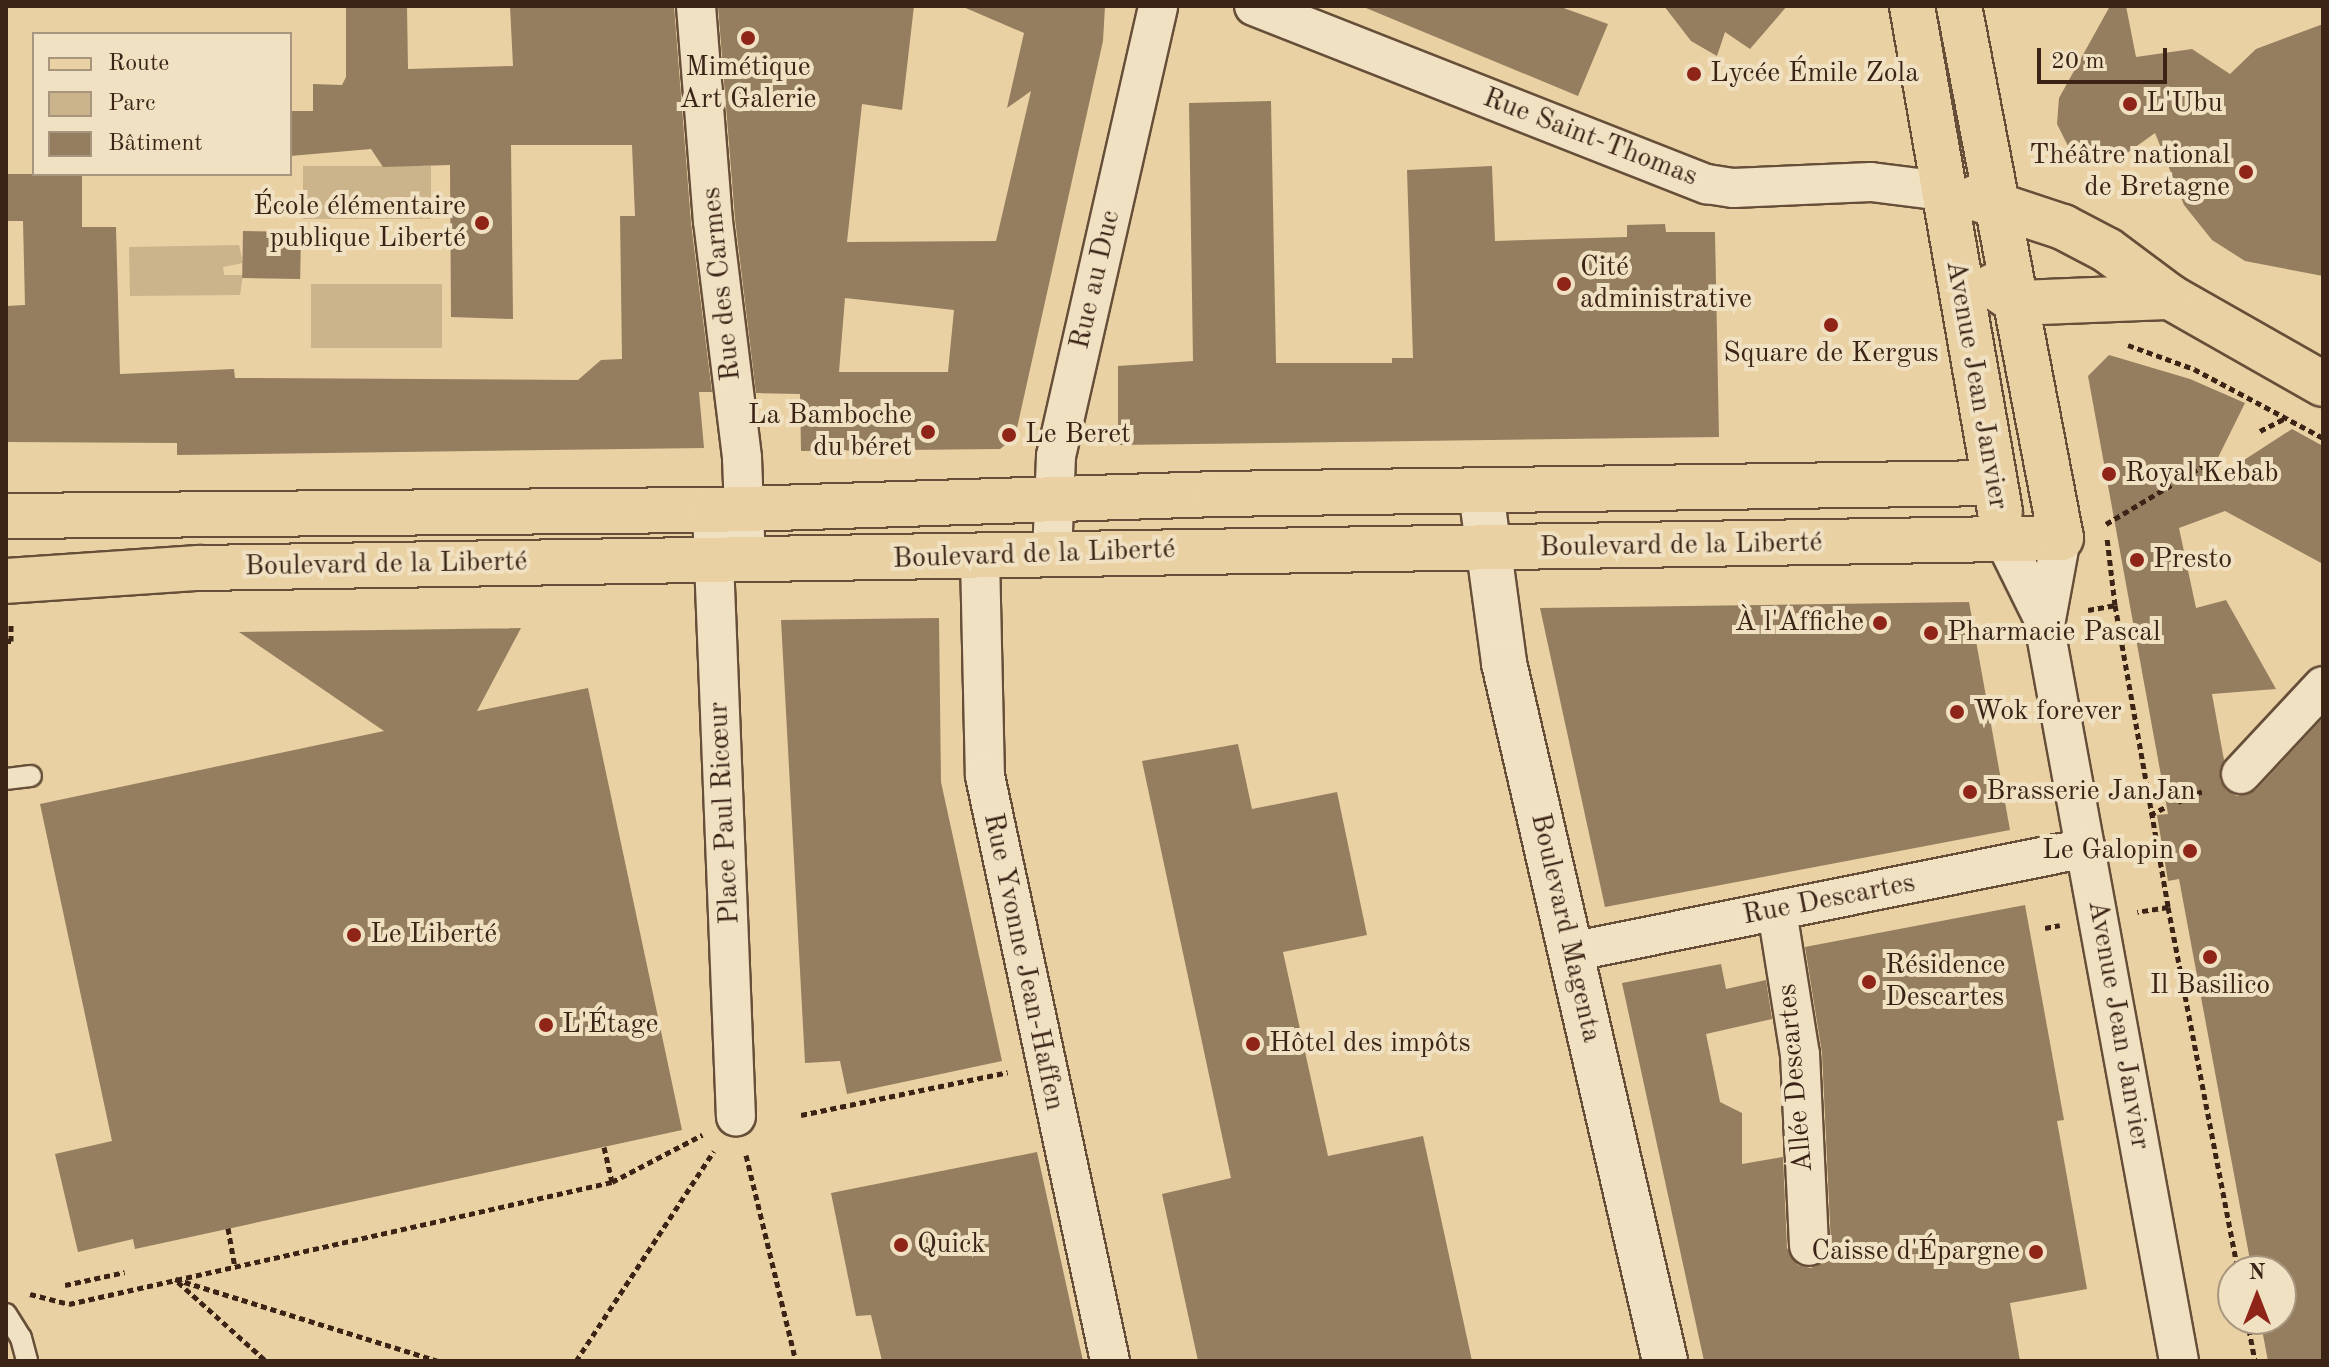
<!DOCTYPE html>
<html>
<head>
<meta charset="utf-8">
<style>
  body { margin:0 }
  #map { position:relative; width:2329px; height:1367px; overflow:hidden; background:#e9d1a3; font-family:"Old Standard TT",serif }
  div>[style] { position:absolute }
  .green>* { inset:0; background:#cbb38b; transform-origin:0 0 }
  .building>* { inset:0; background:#957d5f; transform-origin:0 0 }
  .path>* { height:5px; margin-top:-2.5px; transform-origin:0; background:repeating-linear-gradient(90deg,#3b2316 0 6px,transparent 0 10px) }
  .roads { filter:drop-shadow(2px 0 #664e39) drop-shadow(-2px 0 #664e39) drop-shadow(0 2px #664e39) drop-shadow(0 -2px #664e39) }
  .lane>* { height:20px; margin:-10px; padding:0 10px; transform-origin:10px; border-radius:10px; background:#f1e1c3 }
  .street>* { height:38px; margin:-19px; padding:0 19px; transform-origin:19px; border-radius:19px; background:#f1e1c3 }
  .secondary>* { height:44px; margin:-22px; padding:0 22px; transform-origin:22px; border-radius:22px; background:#f1e1c3 }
  .primary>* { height:44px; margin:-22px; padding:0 22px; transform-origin:22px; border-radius:22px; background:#e9d1a3 }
  .dots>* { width:22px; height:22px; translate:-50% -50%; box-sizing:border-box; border:4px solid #f1e1c3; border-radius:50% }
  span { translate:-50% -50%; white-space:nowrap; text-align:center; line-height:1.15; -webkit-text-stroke:8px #f1e1c3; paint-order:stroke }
  .poi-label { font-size:28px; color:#3b2316 }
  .left { translate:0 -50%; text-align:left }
  .right { translate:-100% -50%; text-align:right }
  .street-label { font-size:28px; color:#3b2316 }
  .frame { position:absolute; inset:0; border:8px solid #3b2316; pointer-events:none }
  .legend { position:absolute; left:32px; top:32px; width:260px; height:144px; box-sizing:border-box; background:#f1e1c3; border:2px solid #a8957e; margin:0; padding:10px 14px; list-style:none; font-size:24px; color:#3b2316 }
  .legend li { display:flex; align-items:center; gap:16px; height:40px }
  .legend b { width:40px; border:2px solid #a8957e }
  .north { position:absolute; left:2217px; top:1255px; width:80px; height:80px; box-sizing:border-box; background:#f1e1c3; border:2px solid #a8957e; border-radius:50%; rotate:0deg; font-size:22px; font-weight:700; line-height:32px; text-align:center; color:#3b2316 }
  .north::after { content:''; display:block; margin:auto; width:28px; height:36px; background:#8f2418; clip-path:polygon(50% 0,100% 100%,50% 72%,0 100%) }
  .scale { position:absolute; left:2037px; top:48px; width:130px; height:36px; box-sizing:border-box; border:4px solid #3b2316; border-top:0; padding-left:10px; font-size:24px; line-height:28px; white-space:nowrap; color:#3b2316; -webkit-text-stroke:6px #f1e1c3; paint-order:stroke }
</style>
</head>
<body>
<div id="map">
  <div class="green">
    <div style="left:303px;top:166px;width:128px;height:53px"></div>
    <div style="clip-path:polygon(239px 245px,243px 263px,223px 267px,224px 275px,243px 275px,240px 295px,130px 296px,129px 247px)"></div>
    <div style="left:442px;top:284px;width:64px;height:131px;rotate:90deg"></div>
  </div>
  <div class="building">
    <div style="clip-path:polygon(346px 6px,407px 6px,408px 69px,513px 66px,510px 6px,674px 6px,691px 223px,712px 392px,699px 392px,704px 448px,177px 455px,177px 443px,6px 442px,6px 306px,25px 305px,23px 221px,7px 221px,7px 174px,82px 174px,82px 227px,116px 227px,120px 374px,234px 369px,235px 378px,578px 380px,601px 360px,622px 359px,620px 216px,635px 216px,632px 145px,511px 145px,513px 319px,451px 317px,450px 165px,383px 167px,371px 149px,290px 156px,290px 111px,313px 111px,313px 84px,342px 85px,346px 77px)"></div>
    <div style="clip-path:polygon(evenodd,718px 6px,914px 6px,902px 110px,862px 104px,847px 242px,996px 241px,1031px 91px,1007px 108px,1024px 33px,961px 6px,1105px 6px,1103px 41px,1015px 437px,1000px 449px,801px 451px,800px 394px,756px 393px,735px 219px,718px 6px,845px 298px,954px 310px,948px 372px,839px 372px,845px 298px)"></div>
    <div style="clip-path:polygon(1558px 6px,1608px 24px,1578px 96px,1366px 8px)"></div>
    <div style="clip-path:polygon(1664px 6px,1787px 6px,1750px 49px,1725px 32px,1717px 56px,1691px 41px)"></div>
    <div style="clip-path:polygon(2110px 6px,2126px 6px,2136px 57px,2192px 49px,2230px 74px,2256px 49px,2323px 24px,2323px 276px,2245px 261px,2212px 240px,2184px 205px,2155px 133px,2123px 156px,2105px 161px,2091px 161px,2069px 148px,2057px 124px,2059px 98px)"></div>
    <div style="clip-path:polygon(1271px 101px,1276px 363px,1392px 363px,1392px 358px,1413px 358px,1407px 170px,1492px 166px,1495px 241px,1627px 237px,1627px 225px,1665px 224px,1666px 232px,1715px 232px,1719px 437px,1118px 445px,1118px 366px,1193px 361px,1189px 103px)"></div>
    <div style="left:243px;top:231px;width:58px;height:47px;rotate:1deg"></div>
    <div style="clip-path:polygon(2109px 355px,2190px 379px,2245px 403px,2204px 486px,2292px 429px,2323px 446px,2323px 564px,2225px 511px,2179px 528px,2196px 608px,2226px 600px,2276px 689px,2212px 694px,2224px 760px,2220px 780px,2226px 790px,2237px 796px,2256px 790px,2323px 718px,2323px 1361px,2268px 1361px,2260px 1319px,2281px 1319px,2281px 1271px,2252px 1271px,2179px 879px,2168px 881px,2157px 815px,2168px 814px,2088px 376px)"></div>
    <div style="clip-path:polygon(1969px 602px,2010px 830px,1605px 907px,1540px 608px)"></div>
    <div style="clip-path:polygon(939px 618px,941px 782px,1002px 1061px,847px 1094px,840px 1061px,805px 1063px,781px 620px)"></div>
    <div style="clip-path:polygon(521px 628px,477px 711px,588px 688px,682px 1130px,135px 1249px,133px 1239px,78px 1252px,55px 1154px,112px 1141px,40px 804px,384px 731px,239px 632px)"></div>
    <div style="clip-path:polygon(1238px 744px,1252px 809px,1337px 792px,1367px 935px,1283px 952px,1328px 1156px,1423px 1136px,1472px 1361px,1198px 1361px,1162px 1194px,1231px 1178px,1142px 761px)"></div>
    <div style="clip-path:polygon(2025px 905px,2064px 1120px,2057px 1121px,2087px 1289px,2010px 1303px,2020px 1361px,1704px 1361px,1622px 983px,1721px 964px,1726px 989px,1766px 980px,1772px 1019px,1706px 1034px,1720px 1102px,1742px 1113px,1742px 1164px,1783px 1157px,1787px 1248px,1798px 1265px,1811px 1268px,1828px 1257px,1831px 1245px,1822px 1053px,1805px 947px)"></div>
    <div style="clip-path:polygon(1037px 1152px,1083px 1361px,882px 1361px,871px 1315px,856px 1316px,831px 1193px)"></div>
  </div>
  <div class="path">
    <div style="left:2128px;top:345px;width:70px;rotate:20deg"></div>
    <div style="left:2194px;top:369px;width:146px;rotate:28.1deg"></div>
    <div style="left:2260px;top:431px;width:27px;rotate:-27deg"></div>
    <div style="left:2106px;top:524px;width:125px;rotate:-30.9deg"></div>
    <div style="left:2115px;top:605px;width:307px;rotate:80deg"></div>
    <div style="left:2168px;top:907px;width:31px;rotate:171deg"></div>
    <div style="left:2088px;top:610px;width:27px;rotate:-10deg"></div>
    <div style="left:2115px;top:605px;width:67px;rotate:-96.8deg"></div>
    <div style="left:1993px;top:628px;width:11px;rotate:-10deg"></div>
    <div style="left:6px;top:641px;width:5px"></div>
    <div style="left:11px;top:641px;width:18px;rotate:-90deg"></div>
    <div style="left:2178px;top:802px;width:27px;rotate:-24deg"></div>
    <div style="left:2150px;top:815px;width:18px;rotate:-27deg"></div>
    <div style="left:2168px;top:907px;width:371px;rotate:79.1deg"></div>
    <div style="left:2045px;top:928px;width:15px;rotate:-11deg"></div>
    <div style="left:801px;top:1115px;width:211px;rotate:-11.7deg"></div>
    <div style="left:604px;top:1147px;width:36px;rotate:77deg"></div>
    <div style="left:746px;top:1155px;width:212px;rotate:76.4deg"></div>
    <div style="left:228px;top:1228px;width:39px;rotate:80deg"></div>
    <div style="left:175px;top:1279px;width:276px;rotate:17.3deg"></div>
    <div style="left:178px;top:1282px;width:118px;rotate:41.9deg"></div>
    <div style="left:65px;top:1285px;width:61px;rotate:-12.2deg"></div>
    <div style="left:30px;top:1294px;width:40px;rotate:14.4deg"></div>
    <div style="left:69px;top:1304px;width:557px;rotate:-12.66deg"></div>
    <div style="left:612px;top:1182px;width:102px;rotate:-27.6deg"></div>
    <div style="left:2247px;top:1319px;width:43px;rotate:79.2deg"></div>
    <div style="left:576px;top:1361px;width:251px;rotate:-56.7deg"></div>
  </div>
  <div class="roads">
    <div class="lane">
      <div style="left:6px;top:779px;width:25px;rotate:-7deg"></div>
      <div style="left:6px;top:1314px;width:28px;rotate:58deg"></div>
      <div style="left:21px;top:1338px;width:24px;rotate:75deg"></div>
    </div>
    <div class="street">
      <div style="left:696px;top:6px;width:216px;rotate:85.5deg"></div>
      <div style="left:713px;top:221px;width:239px;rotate:83deg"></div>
      <div style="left:742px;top:458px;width:104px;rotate:87.8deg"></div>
      <div style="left:1254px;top:6px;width:487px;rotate:21.5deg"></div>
      <div style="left:1707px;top:184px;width:26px;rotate:9deg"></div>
      <div style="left:1733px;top:188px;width:138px;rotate:-2.5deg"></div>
      <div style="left:1871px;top:182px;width:72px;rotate:7.2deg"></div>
      <div style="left:712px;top:510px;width:607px;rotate:87.74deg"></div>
      <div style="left:2005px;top:541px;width:86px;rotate:63.7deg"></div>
      <div style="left:2043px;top:618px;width:755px;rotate:79.63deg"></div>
      <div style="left:1052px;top:556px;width:100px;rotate:-87.7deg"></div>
      <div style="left:1056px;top:456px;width:461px;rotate:-77.2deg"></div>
      <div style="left:980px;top:558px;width:218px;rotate:88.7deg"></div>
      <div style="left:985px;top:776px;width:598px;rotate:77.94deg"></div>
      <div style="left:2045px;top:625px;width:88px;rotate:-79.6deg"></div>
      <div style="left:2241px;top:774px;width:120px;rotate:-47deg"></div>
      <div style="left:1777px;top:911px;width:145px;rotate:80.9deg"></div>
      <div style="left:1800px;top:1054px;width:192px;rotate:87.3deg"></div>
      <div style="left:1571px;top:952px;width:525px;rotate:-11.42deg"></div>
    </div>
    <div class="secondary">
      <div style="left:1481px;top:492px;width:173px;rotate:82.3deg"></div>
      <div style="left:1504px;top:663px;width:716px;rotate:77.01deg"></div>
    </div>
    <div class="primary">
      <div style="left:1912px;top:6px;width:513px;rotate:80.12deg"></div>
      <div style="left:1975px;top:198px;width:93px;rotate:18.2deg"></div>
      <div style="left:2063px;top:227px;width:50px;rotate:27.6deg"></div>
      <div style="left:2107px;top:250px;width:79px;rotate:36.7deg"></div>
      <div style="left:2170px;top:297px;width:176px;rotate:29.6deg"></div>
      <div style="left:1993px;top:286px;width:30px;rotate:34deg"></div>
      <div style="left:2018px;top:303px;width:152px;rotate:-2.3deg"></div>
      <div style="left:6px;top:516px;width:706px;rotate:-0.49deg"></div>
      <div style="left:712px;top:510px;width:505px;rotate:-1.81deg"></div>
      <div style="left:1217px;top:494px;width:777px;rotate:-0.81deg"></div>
      <div style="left:6px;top:581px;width:193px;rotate:-3.9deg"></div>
      <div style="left:199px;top:568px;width:1862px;rotate:-0.92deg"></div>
      <div style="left:2061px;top:538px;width:542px;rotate:-100.85deg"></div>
    </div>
  </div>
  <div class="dots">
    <div style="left:748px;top:38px;background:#8f2418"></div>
    <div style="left:1694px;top:74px;background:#8f2418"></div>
    <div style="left:2130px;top:104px;background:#8f2418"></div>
    <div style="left:2246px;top:172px;background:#8f2418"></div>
    <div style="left:482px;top:223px;background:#8f2418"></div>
    <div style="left:1564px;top:284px;background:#8f2418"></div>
    <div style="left:1831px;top:325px;background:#8f2418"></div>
    <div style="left:928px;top:432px;background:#8f2418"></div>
    <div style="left:1009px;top:435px;background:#8f2418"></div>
    <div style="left:2109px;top:474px;background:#8f2418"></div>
    <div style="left:2137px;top:560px;background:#8f2418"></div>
    <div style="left:1880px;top:623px;background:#8f2418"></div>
    <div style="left:1931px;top:633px;background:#8f2418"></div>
    <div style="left:1957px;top:712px;background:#8f2418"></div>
    <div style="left:1970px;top:792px;background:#8f2418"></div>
    <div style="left:2190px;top:851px;background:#8f2418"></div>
    <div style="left:354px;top:935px;background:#8f2418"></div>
    <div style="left:2210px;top:957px;background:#8f2418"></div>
    <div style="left:1869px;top:982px;background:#8f2418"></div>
    <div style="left:546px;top:1025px;background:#8f2418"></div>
    <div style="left:1253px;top:1044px;background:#8f2418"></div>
    <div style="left:901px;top:1245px;background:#8f2418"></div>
    <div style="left:2036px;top:1252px;background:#8f2418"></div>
  </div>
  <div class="poi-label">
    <span style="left:748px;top:84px">Mimétique<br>Art Galerie</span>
    <span class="left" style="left:1710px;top:74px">Lycée Émile Zola</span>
    <span class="left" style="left:2146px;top:104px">L'Ubu</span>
    <span class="right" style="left:2230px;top:172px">Théâtre national<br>de Bretagne</span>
    <span class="right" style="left:466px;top:223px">École élémentaire<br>publique Liberté</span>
    <span class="left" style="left:1580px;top:284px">Cité<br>administrative</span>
    <span style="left:1831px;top:354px">Square de Kergus</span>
    <span class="right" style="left:912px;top:432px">La Bamboche<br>du béret</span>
    <span class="left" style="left:1025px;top:435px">Le Beret</span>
    <span class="left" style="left:2125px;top:474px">Royal Kebab</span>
    <span class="left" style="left:2153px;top:560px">Presto</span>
    <span class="right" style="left:1864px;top:623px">À l'Affiche</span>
    <span class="left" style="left:1947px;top:633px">Pharmacie Pascal</span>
    <span class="left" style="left:1973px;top:712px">Wok forever</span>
    <span class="left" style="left:1986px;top:792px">Brasserie JanJan</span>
    <span class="right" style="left:2174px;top:851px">Le Galopin</span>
    <span class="left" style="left:370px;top:935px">Le Liberté</span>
    <span class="left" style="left:1885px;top:982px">Résidence<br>Descartes</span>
    <span style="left:2210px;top:986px">Il Basilico</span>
    <span class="left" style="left:562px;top:1025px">L'Étage</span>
    <span class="left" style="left:1269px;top:1044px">Hôtel des impôts</span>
    <span class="left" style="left:917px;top:1245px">Quick</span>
    <span class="right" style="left:2020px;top:1252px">Caisse d'Épargne</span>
  </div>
  <div class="street-label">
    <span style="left:1590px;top:138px;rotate:21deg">Rue Saint-Thomas</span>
    <span style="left:1096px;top:280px;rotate:-77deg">Rue au Duc</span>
    <span style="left:722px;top:284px;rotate:-96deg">Rue des Carmes</span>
    <span style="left:1976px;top:385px;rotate:80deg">Avenue Jean Janvier</span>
    <span style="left:1681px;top:546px;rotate:-1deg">Boulevard de la Liberté</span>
    <span style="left:1034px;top:555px;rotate:-2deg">Boulevard de la Liberté</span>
    <span style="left:386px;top:565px;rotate:-1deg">Boulevard de la Liberté</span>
    <span style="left:725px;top:813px;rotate:-93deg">Place Paul Ricœur</span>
    <span style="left:1829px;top:900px;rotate:-11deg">Rue Descartes</span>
    <span style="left:1565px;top:928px;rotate:77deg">Boulevard Magenta</span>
    <span style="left:1023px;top:962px;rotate:78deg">Rue Yvonne Jean-Haffen</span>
    <span style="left:2118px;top:1025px;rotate:80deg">Avenue Jean Janvier</span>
    <span style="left:1796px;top:1078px;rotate:-95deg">Allée Descartes</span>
  </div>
  <div class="frame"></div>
  <ul class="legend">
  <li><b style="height:10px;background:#e9d1a3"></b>Route</li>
  <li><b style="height:22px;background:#cbb38b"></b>Parc</li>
  <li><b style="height:22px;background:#957d5f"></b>Bâtiment</li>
  </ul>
  <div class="north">N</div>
  <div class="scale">20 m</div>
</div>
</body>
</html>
